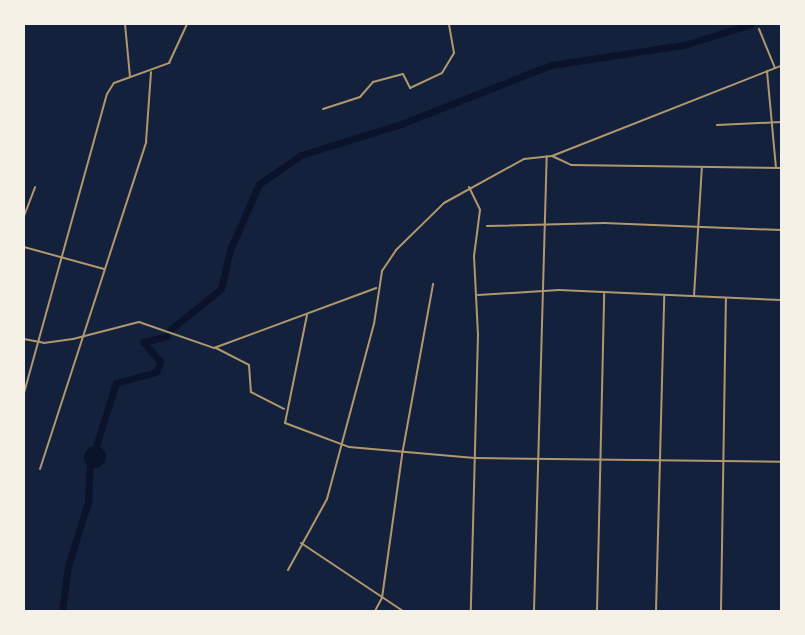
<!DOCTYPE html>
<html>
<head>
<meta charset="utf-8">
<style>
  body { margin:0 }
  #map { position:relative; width:805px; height:635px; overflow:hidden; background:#14213d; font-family:Raleway,sans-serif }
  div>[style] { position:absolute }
  .water>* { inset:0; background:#0b132b }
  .round { border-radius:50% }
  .river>* { height:7px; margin:-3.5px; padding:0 3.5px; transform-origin:3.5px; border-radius:3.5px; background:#0b132b }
  .minor>* { height:2px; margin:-1px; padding:0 1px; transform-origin:1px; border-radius:1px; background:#b1986c }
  span { translate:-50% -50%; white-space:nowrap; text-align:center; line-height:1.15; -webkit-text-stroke:5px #f6f1e7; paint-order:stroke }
  .frame { position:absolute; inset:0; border:25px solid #f6f1e7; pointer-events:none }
</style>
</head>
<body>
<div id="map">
  <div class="water">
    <div class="round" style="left:84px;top:446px;width:22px;height:22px"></div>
  </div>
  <div class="river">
    <div style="left:170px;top:330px;width:65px;rotate:-38.8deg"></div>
    <div style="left:221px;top:289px;width:40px;rotate:-77deg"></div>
    <div style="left:230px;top:250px;width:72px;rotate:-66.3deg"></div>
    <div style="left:259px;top:184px;width:51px;rotate:-34.6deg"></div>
    <div style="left:301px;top:155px;width:105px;rotate:-17.2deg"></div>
    <div style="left:401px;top:124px;width:161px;rotate:-21.5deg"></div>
    <div style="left:551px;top:65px;width:134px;rotate:-8.6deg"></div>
    <div style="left:684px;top:45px;width:70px;rotate:-17.4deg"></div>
    <div style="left:62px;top:611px;width:45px;rotate:-82.4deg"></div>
    <div style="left:68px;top:566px;width:67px;rotate:-72.6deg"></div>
    <div style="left:88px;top:502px;width:38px;rotate:-87deg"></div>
    <div style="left:90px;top:464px;width:85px;rotate:-72.2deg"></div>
    <div style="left:116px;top:383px;width:41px;rotate:-15.4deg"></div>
    <div style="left:156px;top:372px;width:11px;rotate:-68deg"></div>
    <div style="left:160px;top:362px;width:26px;rotate:-129deg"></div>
    <div style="left:144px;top:342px;width:23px;rotate:-15deg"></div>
  </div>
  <div class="minor">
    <div style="left:125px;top:24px;width:53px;rotate:84.6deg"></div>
    <div style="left:759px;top:29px;width:42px;rotate:67.7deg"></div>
    <div style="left:767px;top:71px;width:97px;rotate:84.7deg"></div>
    <div style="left:323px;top:109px;width:39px;rotate:-18deg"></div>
    <div style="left:360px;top:97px;width:20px;rotate:-49deg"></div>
    <div style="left:373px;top:82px;width:31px;rotate:-15deg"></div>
    <div style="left:403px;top:74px;width:16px;rotate:63deg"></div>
    <div style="left:410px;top:88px;width:35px;rotate:-25deg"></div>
    <div style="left:442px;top:73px;width:23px;rotate:-59deg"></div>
    <div style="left:454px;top:53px;width:29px;rotate:-100deg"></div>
    <div style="left:717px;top:125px;width:64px;rotate:-2.7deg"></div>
    <div style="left:552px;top:156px;width:246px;rotate:-21.5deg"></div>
    <div style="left:552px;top:156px;width:21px;rotate:25deg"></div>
    <div style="left:571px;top:165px;width:210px;rotate:0.8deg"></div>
    <div style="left:469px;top:187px;width:25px;rotate:64deg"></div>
    <div style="left:480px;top:210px;width:46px;rotate:97.4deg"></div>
    <div style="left:474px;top:256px;width:79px;rotate:87.1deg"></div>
    <div style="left:478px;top:335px;width:276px;rotate:91.5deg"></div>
    <div style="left:24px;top:216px;width:31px;rotate:-69deg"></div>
    <div style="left:487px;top:226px;width:117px;rotate:-1.5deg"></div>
    <div style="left:604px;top:223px;width:177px;rotate:2.3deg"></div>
    <div style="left:24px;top:247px;width:83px;rotate:15.4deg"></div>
    <div style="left:478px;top:295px;width:81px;rotate:-3.5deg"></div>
    <div style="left:559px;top:290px;width:222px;rotate:2.6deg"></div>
    <div style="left:694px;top:296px;width:129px;rotate:-86.5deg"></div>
    <div style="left:307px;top:315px;width:110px;rotate:101.5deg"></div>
    <div style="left:285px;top:423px;width:68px;rotate:20.6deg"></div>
    <div style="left:349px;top:447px;width:126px;rotate:5deg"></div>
    <div style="left:475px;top:458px;width:306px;rotate:0.7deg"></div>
    <div style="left:24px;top:339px;width:20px;rotate:11deg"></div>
    <div style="left:44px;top:343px;width:29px;rotate:-8deg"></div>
    <div style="left:73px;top:339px;width:68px;rotate:-14.4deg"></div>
    <div style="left:139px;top:322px;width:79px;rotate:19.1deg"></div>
    <div style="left:214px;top:348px;width:173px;rotate:-20.3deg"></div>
    <div style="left:216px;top:348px;width:37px;rotate:27deg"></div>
    <div style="left:249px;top:365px;width:27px;rotate:86deg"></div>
    <div style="left:251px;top:392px;width:37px;rotate:27deg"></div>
    <div style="left:24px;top:393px;width:310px;rotate:-74.5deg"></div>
    <div style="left:107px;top:94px;width:13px;rotate:-58deg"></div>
    <div style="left:114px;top:83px;width:59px;rotate:-20deg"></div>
    <div style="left:169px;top:63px;width:43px;rotate:-65.2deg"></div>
    <div style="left:40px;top:469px;width:344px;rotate:-72deg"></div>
    <div style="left:146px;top:142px;width:70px;rotate:-85.9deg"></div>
    <div style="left:301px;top:543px;width:123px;rotate:33.7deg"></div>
    <div style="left:288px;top:570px;width:81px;rotate:-61.2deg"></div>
    <div style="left:327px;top:499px;width:181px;rotate:-75deg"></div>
    <div style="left:374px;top:324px;width:54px;rotate:-81.4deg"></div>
    <div style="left:382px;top:271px;width:25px;rotate:-56deg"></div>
    <div style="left:396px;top:250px;width:67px;rotate:-44.4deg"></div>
    <div style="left:444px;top:203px;width:91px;rotate:-28.8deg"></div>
    <div style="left:524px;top:159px;width:28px;rotate:-6deg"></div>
    <div style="left:375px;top:611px;width:15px;rotate:-62deg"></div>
    <div style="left:382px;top:598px;width:144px;rotate:-82deg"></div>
    <div style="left:402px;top:455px;width:174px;rotate:-79.7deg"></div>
    <div style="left:534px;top:611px;width:455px;rotate:-88.4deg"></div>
    <div style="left:597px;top:611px;width:317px;rotate:-88.7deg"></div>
    <div style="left:656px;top:611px;width:315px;rotate:-88.5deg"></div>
    <div style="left:721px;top:611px;width:313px;rotate:-89.1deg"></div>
  </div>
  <div class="frame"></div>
</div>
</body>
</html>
